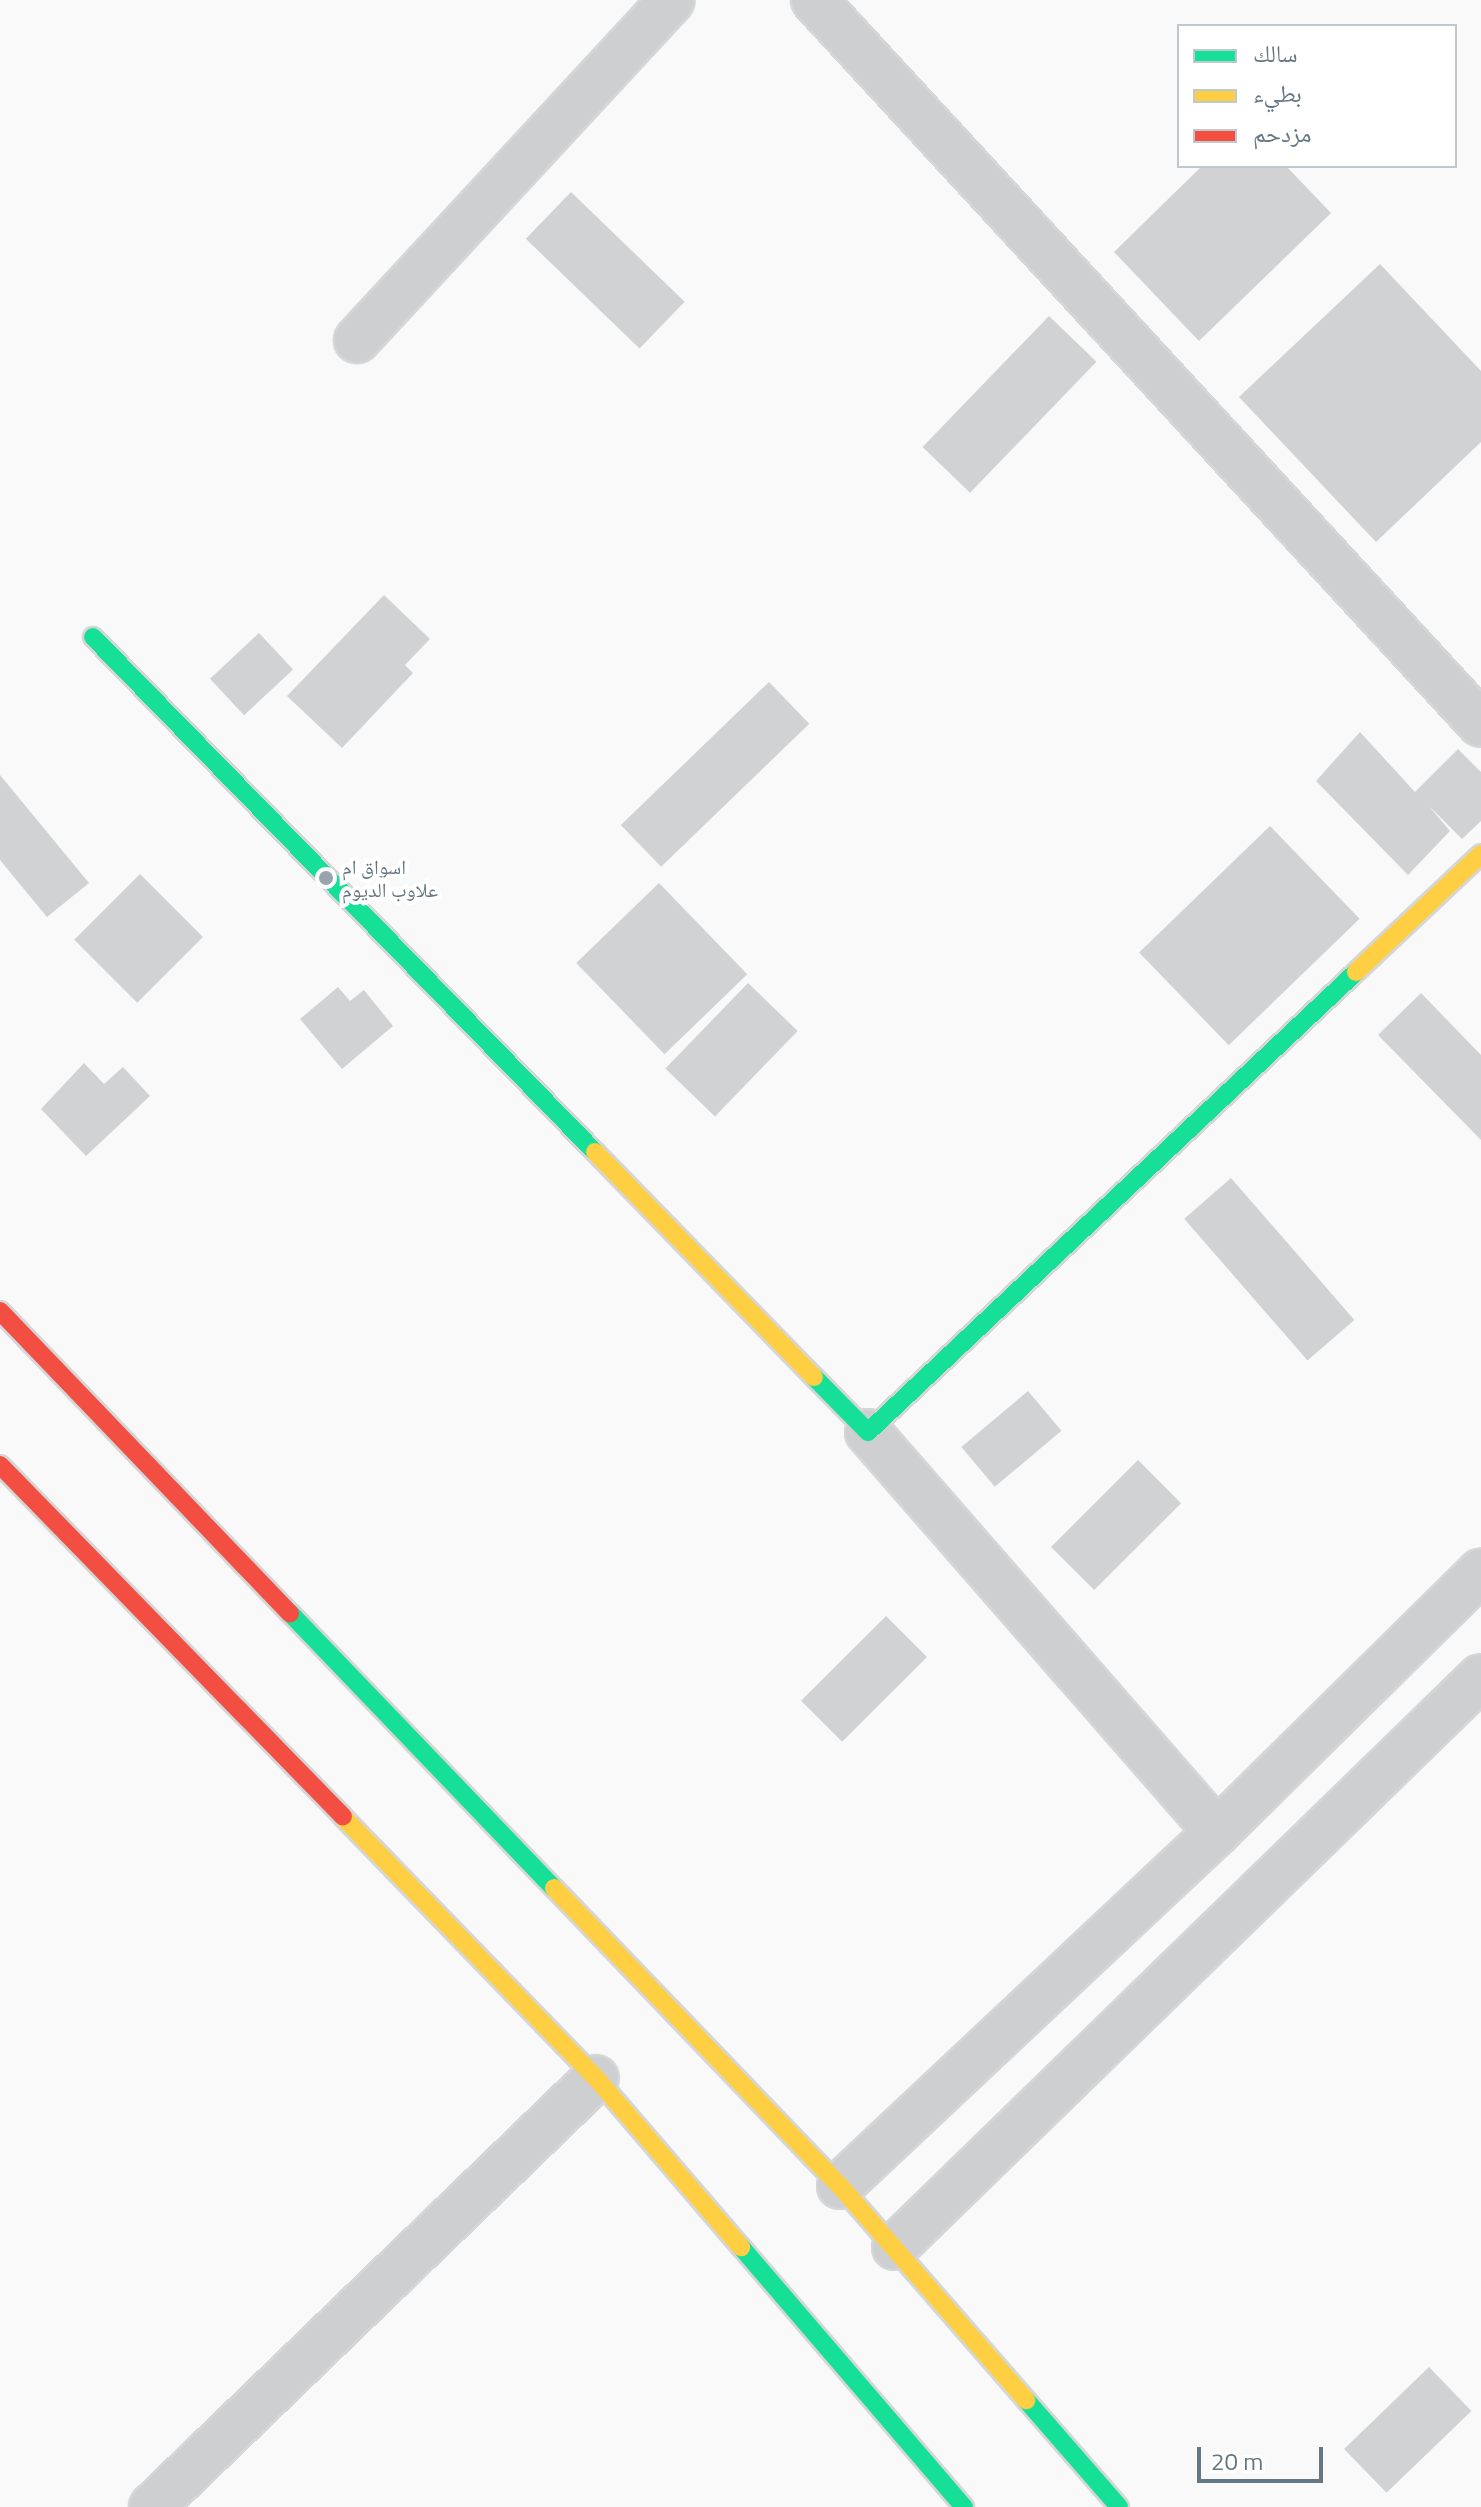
<!DOCTYPE html>
<html>
<head>
<meta charset="utf-8">
<style>
  body { margin:0 }
  #map { position:relative; width:1481px; height:2507px; overflow:hidden; background:#f9f9f9; font-family:"Titillium Web","Noto Naskh Arabic",sans-serif }
  div>[style] { position:absolute }
  .building>* { inset:0; background:#d0d2d3; transform-origin:0 0 }
  .roads { filter:drop-shadow(2px 0 #d5d6d7) drop-shadow(-2px 0 #d5d6d7) drop-shadow(0 2px #d5d6d7) drop-shadow(0 -2px #d5d6d7) }
  .street>* { height:44px; margin:-22px; padding:0 22px; transform-origin:22px; border-radius:22px; background:#cecfd0 }
  .fast>* { height:18px; margin:-9px; padding:0 9px; transform-origin:9px; border-radius:9px; background:#16e098 }
  .slow>* { height:18px; margin:-9px; padding:0 9px; transform-origin:9px; border-radius:9px; background:#ffcf43 }
  .jam>* { height:18px; margin:-9px; padding:0 9px; transform-origin:9px; border-radius:9px; background:#f24e42 }
  .dots>* { width:22px; height:22px; translate:-50% -50%; box-sizing:border-box; border:4px solid #fff; border-radius:50% }
  span { translate:-50% -50%; white-space:nowrap; text-align:center; line-height:1.15; -webkit-text-stroke:8px #fff; paint-order:stroke }
  .poi-label { font-size:20px; color:#657683 }
  .left { translate:0 -50%; text-align:left }
  .legend { position:absolute; left:1177px; top:24px; width:280px; height:144px; box-sizing:border-box; background:#fff; border:2px solid #c1c8cd; margin:0; padding:10px 14px; list-style:none; font-size:24px; color:#657683 }
  .legend li { display:flex; align-items:center; gap:16px; height:40px }
  .legend b { width:40px; border:2px solid #c1c8cd }
  .scale { position:absolute; left:1197px; top:2447px; width:126px; height:36px; box-sizing:border-box; border:4px solid #657683; border-top:0; padding-left:10px; font-size:24px; line-height:28px; white-space:nowrap; color:#657683; -webkit-text-stroke:6px #fff; paint-order:stroke }
</style>
</head>
<body>
<div id="map">
  <div class="building">
    <div style="clip-path:polygon(1202px 166px,1286px 166px,1331px 213px,1199px 341px,1114px 252px)"></div>
    <div style="left:571px;top:192px;width:158px;height:65px;rotate:44deg"></div>
    <div style="clip-path:polygon(1380px 264px,1481px 371px,1481px 442px,1376px 542px,1239px 397px)"></div>
    <div style="left:1049px;top:316px;width:66px;height:182px;rotate:44deg"></div>
    <div style="clip-path:polygon(384px 595px,430px 639px,405px 665px,413px 673px,342px 748px,287px 696px)"></div>
    <div style="left:259px;top:633px;width:50px;height:67px;rotate:47deg"></div>
    <div style="left:769px;top:682px;width:58px;height:206px;rotate:46deg"></div>
    <div style="clip-path:polygon(1360px 732px,1415px 792px,1458px 749px,1481px 772px,1481px 821px,1462px 839px,1429px 806px,1450px 831px,1408px 875px,1316px 781px)"></div>
    <div style="clip-path:polygon(0 775px,89px 883px,47px 917px,0 860px)"></div>
    <div style="left:1270px;top:826px;width:129px;height:182px;rotate:46deg"></div>
    <div style="left:140px;top:874px;width:89px;height:93px;rotate:45deg"></div>
    <div style="left:659px;top:883px;width:127px;height:115px;rotate:46deg"></div>
    <div style="left:748px;top:983px;width:69px;height:119px;rotate:44deg"></div>
    <div style="clip-path:polygon(338px 987px,350px 1001px,364px 990px,393px 1026px,342px 1069px,300px 1019px)"></div>
    <div style="clip-path:polygon(1421px 993px,1481px 1055px,1481px 1140px,1378px 1035px)"></div>
    <div style="clip-path:polygon(84px 1063px,104px 1084px,123px 1067px,150px 1096px,86px 1156px,41px 1109px)"></div>
    <div style="left:1231px;top:1178px;width:188px;height:62px;rotate:49deg"></div>
    <div style="left:1028px;top:1391px;width:52px;height:87px;rotate:50deg"></div>
    <div style="left:1138px;top:1460px;width:61px;height:123px;rotate:45deg"></div>
    <div style="left:886px;top:1616px;width:58px;height:120px;rotate:45deg"></div>
    <div style="left:1429px;top:2367px;width:61px;height:118px;rotate:46deg"></div>
  </div>
  <div class="roads">
    <div class="street">
      <div style="left:814px;top:0;width:984px;rotate:47.35deg"></div>
      <div style="left:357px;top:340px;width:463px;rotate:-47.2deg"></div>
      <div style="left:868px;top:1432px;width:531px;rotate:48.9deg"></div>
      <div style="left:840px;top:2186px;width:517px;rotate:-43.2deg"></div>
      <div style="left:1217px;top:1832px;width:371px;rotate:-44.6deg"></div>
      <div style="left:895px;top:2247px;width:817px;rotate:-44.21deg"></div>
      <div style="left:152px;top:2507px;width:617px;rotate:-44.02deg"></div>
    </div>
    <div class="fast">
      <div style="left:93px;top:637px;width:719px;rotate:45.73deg"></div>
      <div style="left:814px;top:1377px;width:77px;rotate:45.5deg"></div>
      <div style="left:868px;top:1432px;width:671px;rotate:-43.31deg"></div>
      <div style="left:290px;top:1613px;width:381px;rotate:46.2deg"></div>
      <div style="left:741px;top:2247px;width:343px;rotate:49.4deg"></div>
      <div style="left:1026px;top:2400px;width:142px;rotate:49deg"></div>
    </div>
    <div class="slow">
      <div style="left:1356px;top:972px;width:172px;rotate:-43.3deg"></div>
      <div style="left:595px;top:1152px;width:314px;rotate:45.8deg"></div>
      <div style="left:343px;top:1817px;width:363px;rotate:45.9deg"></div>
      <div style="left:596px;top:2078px;width:223px;rotate:49.4deg"></div>
      <div style="left:554px;top:1888px;width:413px;rotate:46.2deg"></div>
      <div style="left:840px;top:2186px;width:284px;rotate:49deg"></div>
    </div>
    <div class="jam">
      <div style="left:0;top:1311px;width:419px;rotate:46.2deg"></div>
      <div style="left:0;top:1465px;width:491px;rotate:45.7deg"></div>
    </div>
  </div>
  <div class="dots">
    <div style="left:326px;top:878px;background:#99a4ac"></div>
  </div>
  <div class="poi-label">
    <span class="left" style="left:342px;top:878px">اسواق ام<br>علاوب الديوم</span>
  </div>
  <ul class="legend">
  <li><b style="height:10px;background:#16e098"></b>سالك</li>
  <li><b style="height:10px;background:#ffcf43"></b>بطيء</li>
  <li><b style="height:10px;background:#f24e42"></b>مزدحم</li>
  </ul>
  <div class="scale">20 m</div>
</div>
</body>
</html>
